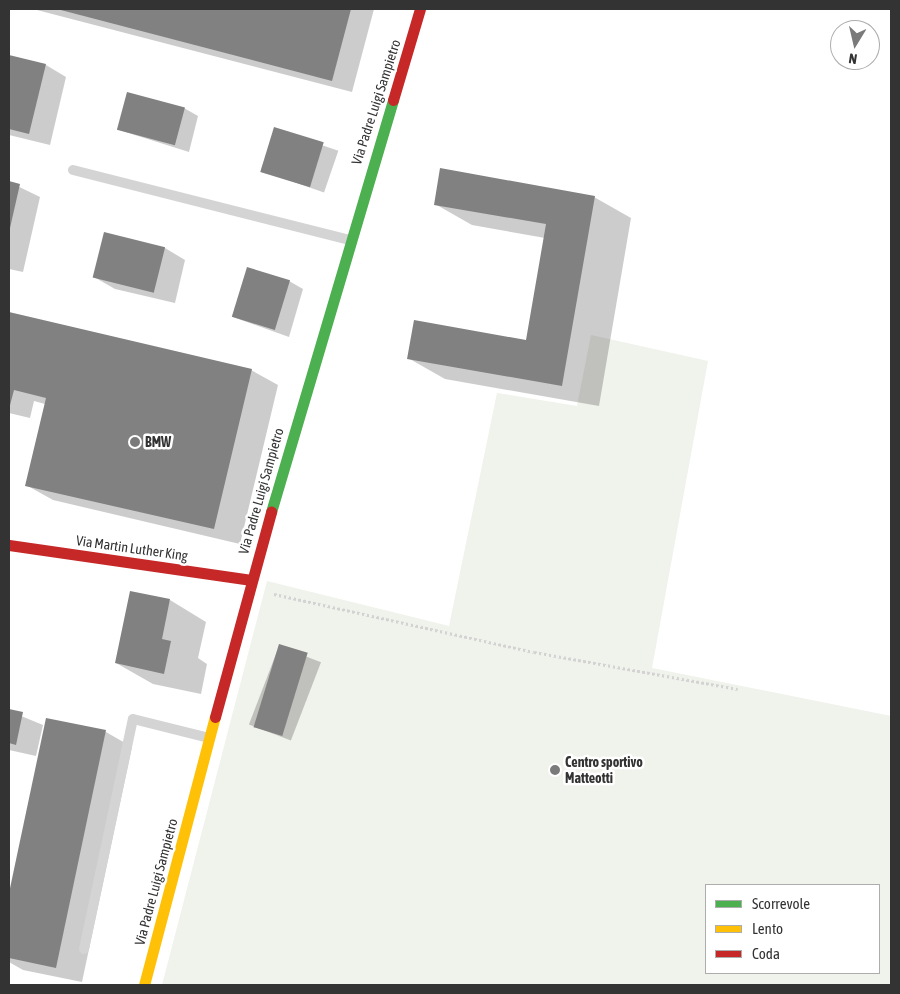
<!DOCTYPE html>
<html>
<head>
<meta charset="utf-8">
<style>
  body { margin:0 }
  #map { position:relative; width:900px; height:994px; overflow:hidden; background:#fff; font-family:"Asap Condensed",sans-serif }
  div>[style] { position:absolute }
  .green>* { inset:0; background:#f0f2ec }
  .shadow>* { inset:0; background:#0003; transform-origin:0 0 }
  .building>* { inset:0; background:#818181; transform-origin:0 0 }
  .path>* { height:3px; margin-top:-1.5px; transform-origin:0; background:repeating-linear-gradient(90deg,#d3d3d3 0 2.5px,transparent 0 5px) }
  .lane>* { height:10px; margin:-5px; padding:0 5px; transform-origin:5px; border-radius:5px; background:#d4d4d4 }
  .fast>* { height:11px; margin:-5.5px; padding:0 5.5px; transform-origin:5.5px; border-radius:5.5px; background:#4caf50 }
  .slow>* { height:11px; margin:-5.5px; padding:0 5.5px; transform-origin:5.5px; border-radius:5.5px; background:#ffc107 }
  .jam>* { height:11px; margin:-5.5px; padding:0 5.5px; transform-origin:5.5px; border-radius:5.5px; background:#c62828 }
  .dots>* { width:14px; height:14px; translate:-50% -50%; box-sizing:border-box; border:2px solid #fff; border-radius:50% }
  span { translate:-50% -50%; white-space:nowrap; text-align:center; line-height:1.15; -webkit-text-stroke:5px #fff; paint-order:stroke }
  .street-label { font-size:14px; color:#333 }
  .poi-label { font-size:14px; color:#333; font-weight:700 }
  .left { translate:0 -50%; text-align:left }
  .frame { position:absolute; inset:0; border:10px solid #333; pointer-events:none }
  .legend { position:absolute; left:705px; top:884px; width:175px; height:90px; box-sizing:border-box; background:#fff; border:1px solid #adadad; margin:0; padding:6px 9px; list-style:none; font-size:15px; color:#333 }
  .legend li { display:flex; align-items:center; gap:10px; height:25px }
  .legend b { width:25px; border:1px solid #adadad }
  .north { position:absolute; left:830px; top:20px; width:50px; height:50px; box-sizing:border-box; background:#fff; border:1px solid #adadad; border-radius:50%; rotate:189deg; font-size:14px; font-weight:700; line-height:20px; text-align:center; color:#333 }
  .north::after { content:''; display:block; margin:auto; width:18px; height:22px; background:#7a7a7a; clip-path:polygon(50% 0,100% 100%,50% 72%,0 100%) }
</style>
</head>
<body>
<div id="map">
  <div class="green">
    <div style="clip-path:polygon(evenodd,591px 335px,708px 361px,652px 668px,891px 716px,891px 985px,162px 985px,267px 581px,449px 626px,497px 393px,577px 406px,591px 335px,706px 885px,879px 885px,879px 973px,706px 973px,706px 885px)"></div>
  </div>
  <div class="shadow">
    <div style="clip-path:polygon(33px 9px,374px 9px,352px 92px)"></div>
    <div style="clip-path:polygon(9px 56px,46px 65px,66px 77px,50px 145px,9px 135px)"></div>
    <div style="clip-path:polygon(184px 108px,198px 116px,189px 152px,119px 130px)"></div>
    <div style="left:275px;top:129px;width:67px;height:44px;rotate:19deg"></div>
    <div style="clip-path:polygon(9px 182px,40px 197px,23px 272px,9px 269px)"></div>
    <div style="clip-path:polygon(594px 197px,631px 218px,599px 406px,445px 379px,408px 358px,528px 341px,545px 238px,472px 225px,435px 204px)"></div>
    <div style="clip-path:polygon(105px 234px,165px 248px,185px 260px,175px 303px,115px 289px,94px 277px)"></div>
    <div style="clip-path:polygon(289px 281px,303px 289px,289px 337px,233px 317px)"></div>
    <div style="clip-path:polygon(9px 313px,251px 370px,278px 385px,240px 544px,53px 500px,26px 485px,45px 404px,34px 401px,30px 418px,9px 413px)"></div>
    <div style="clip-path:polygon(170px 600px,206px 622px,198px 658px,207px 664px,201px 694px,153px 684px,116px 663px)"></div>
    <div style="left:279px;top:646px;width:45px;height:84px;rotate:21deg"></div>
    <div style="clip-path:polygon(9px 711px,43px 725px,36px 756px,9px 750px)"></div>
    <div style="clip-path:polygon(47px 719px,106px 732px,132px 747px,82px 982px,23px 970px,9px 962px,9px 899px)"></div>
  </div>
  <div class="building">
    <div style="clip-path:polygon(57px 9px,351px 9px,332px 81px)"></div>
    <div style="clip-path:polygon(9px 55px,46px 64px,29px 134px,9px 129px)"></div>
    <div style="left:127px;top:92px;width:60px;height:39px;rotate:15deg"></div>
    <div style="left:274px;top:127px;width:52px;height:47px;rotate:17deg"></div>
    <div style="clip-path:polygon(440px 168px,595px 196px,562px 386px,407px 359px,414px 320px,526px 340px,546px 224px,434px 205px)"></div>
    <div style="clip-path:polygon(9px 181px,20px 184px,10px 228px,9px 228px)"></div>
    <div style="left:104px;top:232px;width:63px;height:47px;rotate:14deg"></div>
    <div style="left:247px;top:267px;width:45px;height:52px;rotate:17deg"></div>
    <div style="clip-path:polygon(9px 312px,252px 369px,214px 529px,25px 486px,46px 398px,14px 390px,9px 409px)"></div>
    <div style="clip-path:polygon(130px 591px,170px 599px,162px 639px,171px 641px,164px 674px,115px 663px)"></div>
    <div style="left:279px;top:644px;width:30px;height:87px;rotate:17deg"></div>
    <div style="clip-path:polygon(9px 709px,23px 712px,16px 745px,9px 743px)"></div>
    <div style="clip-path:polygon(46px 718px,106px 730px,56px 968px,9px 958px,9px 893px)"></div>
  </div>
  <div class="path">
    <div style="left:274px;top:594px;width:266px;rotate:12.6deg"></div>
    <div style="left:534px;top:652px;width:207px;rotate:10.3deg"></div>
  </div>
  <div class="lane">
    <div style="left:73px;top:170px;width:286px;rotate:14.2deg"></div>
    <div style="left:84px;top:949px;width:235px;rotate:-78deg"></div>
    <div style="left:133px;top:719px;width:78px;rotate:14deg"></div>
  </div>
  <div class="fast">
    <div style="left:271px;top:512px;width:430px;rotate:-73.5deg"></div>
  </div>
  <div class="slow">
    <div style="left:144px;top:985px;width:277px;rotate:-75.2deg"></div>
  </div>
  <div class="jam">
    <div style="left:393px;top:100px;width:95px;rotate:-73.5deg"></div>
    <div style="left:9px;top:545px;width:245px;rotate:8.2deg"></div>
    <div style="left:215px;top:717px;width:213px;rotate:-74.7deg"></div>
  </div>
  <div class="dots">
    <div style="left:135px;top:442px;background:#7a7a7a"></div>
    <div style="left:555px;top:770px;background:#7a7a7a"></div>
  </div>
  <div class="street-label">
    <span style="left:376px;top:102px;rotate:-72deg">Via Padre Luigi Sampietro</span>
    <span style="left:261px;top:491px;rotate:-74deg">Via Padre Luigi Sampietro</span>
    <span style="left:132px;top:548px;rotate:8deg">Via Martin Luther King</span>
    <span style="left:156px;top:882px;rotate:-75deg">Via Padre Luigi Sampietro</span>
  </div>
  <div class="poi-label">
    <span class="left" style="left:145px;top:442px">BMW</span>
    <span class="left" style="left:565px;top:770px">Centro sportivo<br>Matteotti</span>
  </div>
  <div class="frame"></div>
  <ul class="legend">
  <li><b style="height:6px;background:#4caf50"></b>Scorrevole</li>
  <li><b style="height:6px;background:#ffc107"></b>Lento</li>
  <li><b style="height:6px;background:#c62828"></b>Coda</li>
  </ul>
  <div class="north">N</div>
</div>
</body>
</html>
